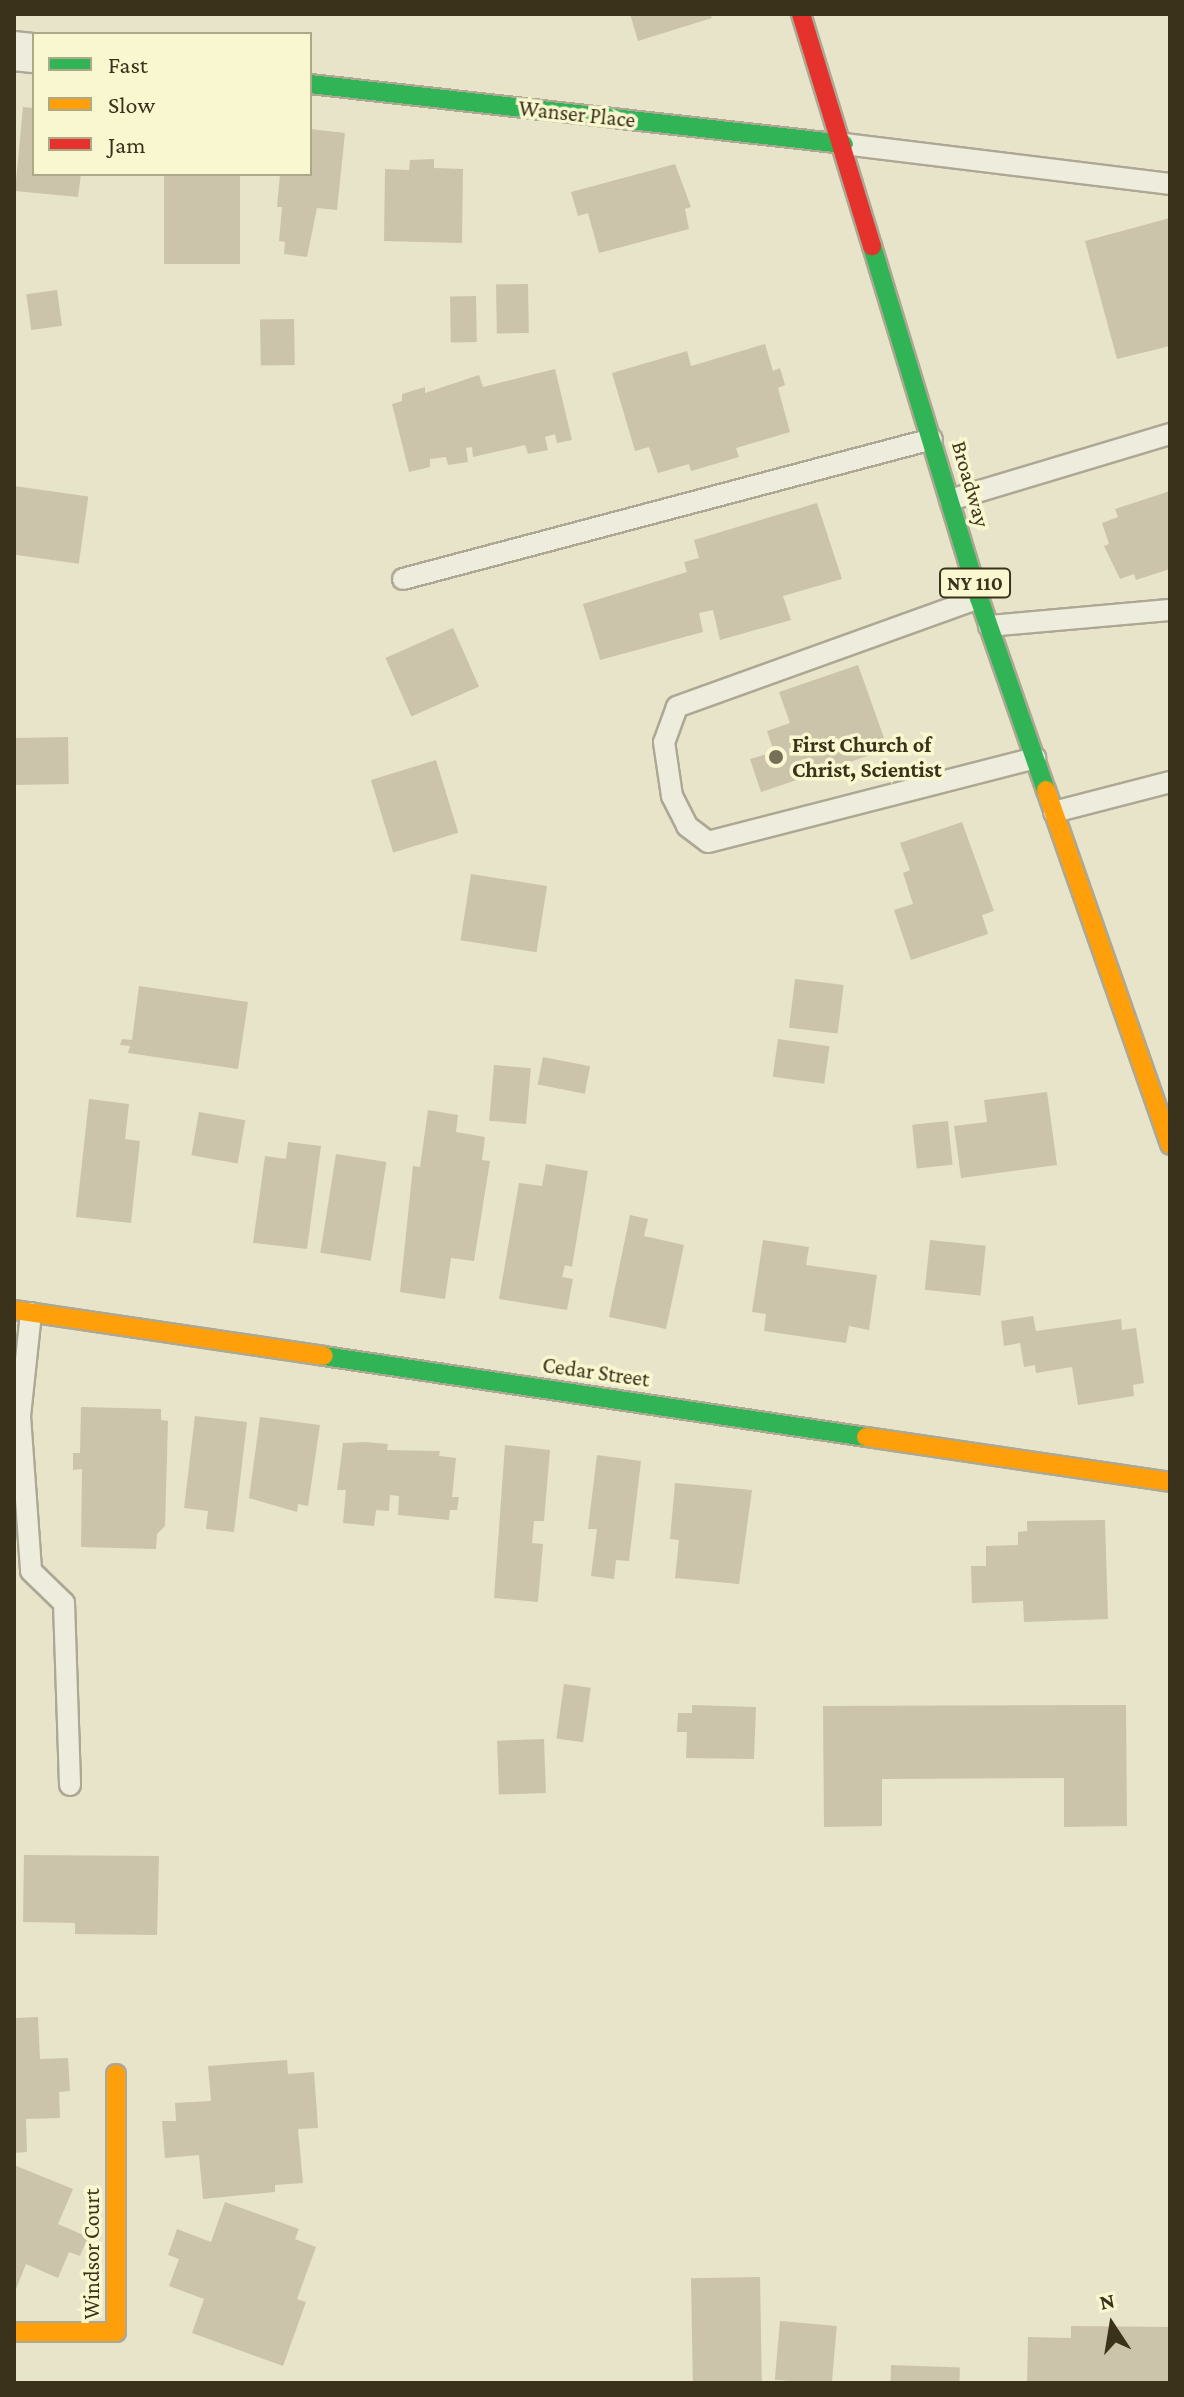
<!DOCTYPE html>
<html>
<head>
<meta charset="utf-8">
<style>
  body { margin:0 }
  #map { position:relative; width:1184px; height:2397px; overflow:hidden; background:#e7e4ca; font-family:"Crimson Pro",serif }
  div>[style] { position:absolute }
  .building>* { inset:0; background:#ccc3ab; transform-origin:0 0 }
  .roads { filter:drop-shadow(2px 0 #aca894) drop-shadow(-2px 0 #aca894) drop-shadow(0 2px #aca894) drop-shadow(0 -2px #aca894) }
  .lane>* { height:20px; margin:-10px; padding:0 10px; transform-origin:10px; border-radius:10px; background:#eeecdd }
  .street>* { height:38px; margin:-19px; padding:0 19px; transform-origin:19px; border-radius:19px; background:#eeecdd }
  .fast>* { height:18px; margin:-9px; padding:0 9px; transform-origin:9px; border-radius:9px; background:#30b455 }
  .slow>* { height:18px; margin:-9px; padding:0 9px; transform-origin:9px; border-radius:9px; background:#ff9f0a }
  .jam>* { height:18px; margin:-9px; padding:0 9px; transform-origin:9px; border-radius:9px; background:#e5322d }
  .dots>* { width:22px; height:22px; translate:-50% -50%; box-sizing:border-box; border:4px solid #f9f7cf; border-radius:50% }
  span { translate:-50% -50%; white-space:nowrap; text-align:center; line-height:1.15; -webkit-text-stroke:7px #f9f7cf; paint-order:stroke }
  .shield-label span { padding:2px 6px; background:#f9f7cf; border:2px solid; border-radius:6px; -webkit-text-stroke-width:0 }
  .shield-label { font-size:20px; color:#3b321b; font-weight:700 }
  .street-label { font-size:22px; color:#3b321b }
  .poi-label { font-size:22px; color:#3b321b; font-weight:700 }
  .left { translate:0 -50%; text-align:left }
  .frame { position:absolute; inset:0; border:16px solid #3b321b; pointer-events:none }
  .legend { position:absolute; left:32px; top:32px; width:280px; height:144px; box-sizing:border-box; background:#f9f7cf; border:2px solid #ada887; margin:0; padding:10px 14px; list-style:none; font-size:24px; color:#3b321b }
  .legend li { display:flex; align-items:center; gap:16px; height:40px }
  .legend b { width:40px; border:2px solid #ada887 }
  .north { position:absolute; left:1072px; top:2285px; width:80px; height:80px; -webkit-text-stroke:6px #f9f7cf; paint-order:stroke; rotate:348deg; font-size:22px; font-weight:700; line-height:32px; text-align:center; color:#3b321b }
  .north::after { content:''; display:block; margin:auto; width:28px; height:36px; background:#3b321b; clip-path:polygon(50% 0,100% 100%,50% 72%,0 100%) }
</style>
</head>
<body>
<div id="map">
  <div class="building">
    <div style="clip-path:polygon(630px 14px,710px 14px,712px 18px,638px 41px)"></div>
    <div style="clip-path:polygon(23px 107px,34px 108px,34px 174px,81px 174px,78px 197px,15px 191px)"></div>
    <div style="clip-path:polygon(310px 129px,345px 133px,337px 210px,317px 208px,307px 257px,284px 254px,285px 242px,279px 241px,282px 207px,277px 207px,280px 174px,310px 174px)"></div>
    <div style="clip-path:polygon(434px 159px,434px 168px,463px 169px,462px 243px,384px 241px,385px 169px,409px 170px,410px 160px)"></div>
    <div style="clip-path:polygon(675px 164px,691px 207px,685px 209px,689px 229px,599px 253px,588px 213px,578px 216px,571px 192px)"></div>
    <div style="left:164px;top:174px;width:76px;height:90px"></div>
    <div style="clip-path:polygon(1170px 218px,1170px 346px,1117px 359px,1085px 241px)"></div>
    <div style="left:528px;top:284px;width:49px;height:32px;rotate:89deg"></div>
    <div style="left:57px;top:290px;width:36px;height:31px;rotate:82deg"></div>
    <div style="left:476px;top:296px;width:46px;height:26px;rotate:89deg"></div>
    <div style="left:294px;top:319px;width:46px;height:34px;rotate:89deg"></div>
    <div style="clip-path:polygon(765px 344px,773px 371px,780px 368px,785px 385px,778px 388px,790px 432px,736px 448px,739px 457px,691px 471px,689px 464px,658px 473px,649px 447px,635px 451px,612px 373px,687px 351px,691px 366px)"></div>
    <div style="clip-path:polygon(555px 369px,572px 440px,557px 443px,555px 434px,545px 437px,548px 450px,528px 454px,525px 445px,473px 457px,472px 447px,466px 448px,468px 462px,448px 465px,446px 457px,430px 459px,430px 467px,409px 472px,392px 404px,402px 401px,402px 394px,425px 387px,425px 393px,479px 375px,483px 387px)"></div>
    <div style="left:14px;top:486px;width:75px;height:68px;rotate:8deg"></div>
    <div style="clip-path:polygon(1170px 491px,1170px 569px,1136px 580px,1134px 574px,1120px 579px,1104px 546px,1109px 544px,1102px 523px,1118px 517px,1115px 509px)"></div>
    <div style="clip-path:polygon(817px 503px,842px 579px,783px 596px,791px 620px,720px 640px,713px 610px,699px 613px,703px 632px,600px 660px,583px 604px,687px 572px,684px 562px,699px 558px,694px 540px)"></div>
    <div style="left:453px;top:628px;width:64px;height:74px;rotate:66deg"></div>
    <div style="clip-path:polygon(858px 665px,888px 749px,761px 792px,750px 759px,774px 752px,767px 731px,790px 723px,779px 692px)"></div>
    <div style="left:68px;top:737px;width:47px;height:54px;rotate:89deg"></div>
    <div style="left:436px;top:760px;width:76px;height:68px;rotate:73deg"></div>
    <div style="clip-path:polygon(962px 822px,994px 911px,982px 915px,988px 934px,911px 960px,894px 910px,913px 904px,903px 873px,910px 870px,900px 843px)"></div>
    <div style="left:471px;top:874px;width:77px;height:67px;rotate:9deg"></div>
    <div style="left:795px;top:979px;width:49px;height:49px;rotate:7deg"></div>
    <div style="clip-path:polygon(139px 986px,248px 1002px,238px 1069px,128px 1053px,130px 1046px,120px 1045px,122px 1039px,132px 1040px)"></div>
    <div style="left:778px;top:1039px;width:52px;height:38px;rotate:8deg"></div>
    <div style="left:543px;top:1057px;width:48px;height:28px;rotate:11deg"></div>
    <div style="left:494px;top:1065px;width:37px;height:56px;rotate:5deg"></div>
    <div style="clip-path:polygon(1047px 1092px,1057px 1165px,961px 1178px,954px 1126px,987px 1122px,984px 1100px)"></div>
    <div style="clip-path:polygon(89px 1099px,129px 1104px,125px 1139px,140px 1141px,131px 1223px,76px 1217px)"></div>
    <div style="clip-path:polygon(428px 1110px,458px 1115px,456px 1132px,485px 1137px,482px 1160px,490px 1161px,474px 1261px,451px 1258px,445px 1299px,400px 1292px,413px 1166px,420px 1167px)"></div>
    <div style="left:199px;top:1112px;width:47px;height:44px;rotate:10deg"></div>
    <div style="left:948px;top:1121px;width:44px;height:36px;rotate:84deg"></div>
    <div style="clip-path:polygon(288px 1142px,321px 1146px,307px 1249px,253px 1243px,265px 1156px,286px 1159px)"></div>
    <div style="left:336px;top:1154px;width:51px;height:100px;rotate:9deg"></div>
    <div style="clip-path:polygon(546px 1164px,588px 1171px,572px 1267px,565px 1265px,562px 1277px,573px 1279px,567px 1310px,499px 1299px,519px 1183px,542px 1186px)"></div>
    <div style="clip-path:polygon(630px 1215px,648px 1219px,644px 1236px,684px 1245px,666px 1329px,609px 1317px)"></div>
    <div style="clip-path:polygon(763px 1240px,809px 1247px,806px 1265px,877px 1275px,869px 1330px,849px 1326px,846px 1343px,764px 1331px,766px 1314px,752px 1312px)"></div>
    <div style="left:930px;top:1240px;width:56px;height:50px;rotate:6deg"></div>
    <div style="clip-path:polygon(1033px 1316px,1036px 1331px,1121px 1319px,1122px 1330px,1136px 1328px,1144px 1383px,1133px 1385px,1134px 1396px,1078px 1405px,1072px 1367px,1036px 1373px,1035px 1365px,1024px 1367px,1020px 1343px,1004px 1346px,1001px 1321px)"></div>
    <div style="clip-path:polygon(81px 1407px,161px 1409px,161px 1420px,168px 1421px,165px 1526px,157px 1534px,156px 1549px,81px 1547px,82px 1469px,73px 1470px,73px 1453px,80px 1453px)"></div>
    <div style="clip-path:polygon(195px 1416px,247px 1422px,234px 1532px,206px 1529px,208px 1511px,184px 1508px)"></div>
    <div style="clip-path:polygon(260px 1417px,320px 1425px,308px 1506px,298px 1504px,297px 1512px,249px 1498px)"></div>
    <div style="clip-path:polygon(365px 1442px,388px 1444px,387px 1450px,440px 1451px,439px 1456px,456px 1458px,452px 1497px,459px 1497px,457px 1510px,450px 1510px,449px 1520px,398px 1515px,399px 1496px,390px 1495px,389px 1511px,376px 1510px,374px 1526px,343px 1523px,346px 1490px,337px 1490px,343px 1443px)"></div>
    <div style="clip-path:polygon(505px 1445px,550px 1450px,544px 1521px,534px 1521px,532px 1543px,543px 1544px,538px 1602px,494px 1598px)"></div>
    <div style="clip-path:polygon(597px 1455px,641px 1461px,629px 1561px,616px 1560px,614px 1579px,591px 1576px,597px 1529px,588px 1529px)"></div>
    <div style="clip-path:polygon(675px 1483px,752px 1490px,739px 1584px,675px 1578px,679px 1540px,670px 1539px)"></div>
    <div style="clip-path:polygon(1105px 1520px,1108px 1619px,1024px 1622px,1023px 1601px,972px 1603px,971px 1566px,986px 1566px,986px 1546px,1018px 1545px,1018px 1532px,1027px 1531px,1027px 1521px)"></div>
    <div style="left:564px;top:1684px;width:27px;height:55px;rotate:8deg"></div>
    <div style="clip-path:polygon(692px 1705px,756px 1707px,754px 1759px,686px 1758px,687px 1732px,677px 1732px,678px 1713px,692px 1713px)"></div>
    <div style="clip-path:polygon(1126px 1705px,1127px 1826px,1064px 1827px,1064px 1778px,882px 1779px,882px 1826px,824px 1827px,823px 1706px)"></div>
    <div style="left:544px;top:1739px;width:54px;height:47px;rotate:88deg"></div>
    <div style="clip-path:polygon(24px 1855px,159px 1856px,157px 1935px,75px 1934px,75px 1923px,23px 1922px)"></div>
    <div style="clip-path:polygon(38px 2017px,40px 2059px,68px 2058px,70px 2091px,59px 2092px,60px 2118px,26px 2119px,27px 2152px,14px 2153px,14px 2018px)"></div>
    <div style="clip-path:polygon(287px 2060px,288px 2074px,314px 2072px,318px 2128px,298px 2129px,303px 2183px,275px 2185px,275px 2192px,203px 2199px,199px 2155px,165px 2158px,162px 2121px,176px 2121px,175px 2103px,211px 2101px,208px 2066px)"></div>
    <div style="clip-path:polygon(14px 2165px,73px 2189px,58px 2224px,88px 2237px,80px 2256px,69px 2252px,58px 2278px,26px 2264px,14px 2294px)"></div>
    <div style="clip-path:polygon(225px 2202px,299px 2229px,295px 2239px,316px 2247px,297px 2299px,306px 2302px,283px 2366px,192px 2333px,204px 2299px,169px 2286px,179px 2259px,168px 2255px,177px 2229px,211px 2242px)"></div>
    <div style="left:760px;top:2277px;width:106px;height:69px;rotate:89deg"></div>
    <div style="left:780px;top:2321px;width:57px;height:59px;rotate:5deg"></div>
    <div style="clip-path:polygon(1071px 2326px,1170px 2327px,1170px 2383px,1027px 2383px,1028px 2337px,1071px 2338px)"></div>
    <div style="left:891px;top:2365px;width:69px;height:18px;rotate:2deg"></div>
  </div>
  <div class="roads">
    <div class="lane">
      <div style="left:844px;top:144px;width:328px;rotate:7deg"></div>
      <div style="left:950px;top:500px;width:230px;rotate:-16.7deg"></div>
      <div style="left:403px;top:579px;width:547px;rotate:-14.82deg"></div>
      <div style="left:979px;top:598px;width:321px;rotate:160.2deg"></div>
      <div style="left:677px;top:707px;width:37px;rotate:110deg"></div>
      <div style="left:664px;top:742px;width:55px;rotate:81.6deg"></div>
      <div style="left:672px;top:796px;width:34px;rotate:63deg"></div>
      <div style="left:687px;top:826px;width:26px;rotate:37deg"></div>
      <div style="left:708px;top:842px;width:338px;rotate:-14.4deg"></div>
      <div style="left:989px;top:626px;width:182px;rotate:-5.1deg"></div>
      <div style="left:1054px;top:812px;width:120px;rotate:-14.5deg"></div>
      <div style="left:31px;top:1313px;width:104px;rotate:96.1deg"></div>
      <div style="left:20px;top:1416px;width:155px;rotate:85.9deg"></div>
      <div style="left:31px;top:1571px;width:46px;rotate:44.1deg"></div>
      <div style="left:64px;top:1603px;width:182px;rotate:88.1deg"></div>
    </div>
    <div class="street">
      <div style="left:14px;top:51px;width:20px;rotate:6deg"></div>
    </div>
    <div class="fast">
      <div style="left:310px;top:84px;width:537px;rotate:6.41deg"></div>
      <div style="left:872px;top:246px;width:368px;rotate:73.1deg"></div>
      <div style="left:979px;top:598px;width:203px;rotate:70.8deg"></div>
      <div style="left:324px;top:1356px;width:548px;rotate:8.5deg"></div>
    </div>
    <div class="slow">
      <div style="left:1046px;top:790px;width:376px;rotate:70.7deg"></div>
      <div style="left:14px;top:1310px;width:313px;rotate:8.4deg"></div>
      <div style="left:866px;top:1437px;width:307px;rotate:8.4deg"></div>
      <div style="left:14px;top:2332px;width:102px"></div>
      <div style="left:116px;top:2332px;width:258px;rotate:-90deg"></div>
    </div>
    <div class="jam">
      <div style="left:801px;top:14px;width:243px;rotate:73deg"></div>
    </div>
  </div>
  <div class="dots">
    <div style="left:776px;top:757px;background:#777058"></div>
  </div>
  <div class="shield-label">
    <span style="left:975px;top:583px">NY 110</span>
  </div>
  <div class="street-label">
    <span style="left:577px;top:114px;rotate:6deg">Wanser Place</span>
    <span style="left:971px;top:484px;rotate:74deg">Broadway</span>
    <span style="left:596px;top:1372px;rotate:8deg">Cedar Street</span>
    <span style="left:92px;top:2254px;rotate:-90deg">Windsor Court</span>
  </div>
  <div class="poi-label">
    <span class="left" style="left:792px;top:757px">First Church of<br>Christ, Scientist</span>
  </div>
  <div class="frame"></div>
  <ul class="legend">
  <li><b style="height:10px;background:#30b455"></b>Fast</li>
  <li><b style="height:10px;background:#ff9f0a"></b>Slow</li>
  <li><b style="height:10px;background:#e5322d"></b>Jam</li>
  </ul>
  <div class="north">N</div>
</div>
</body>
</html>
